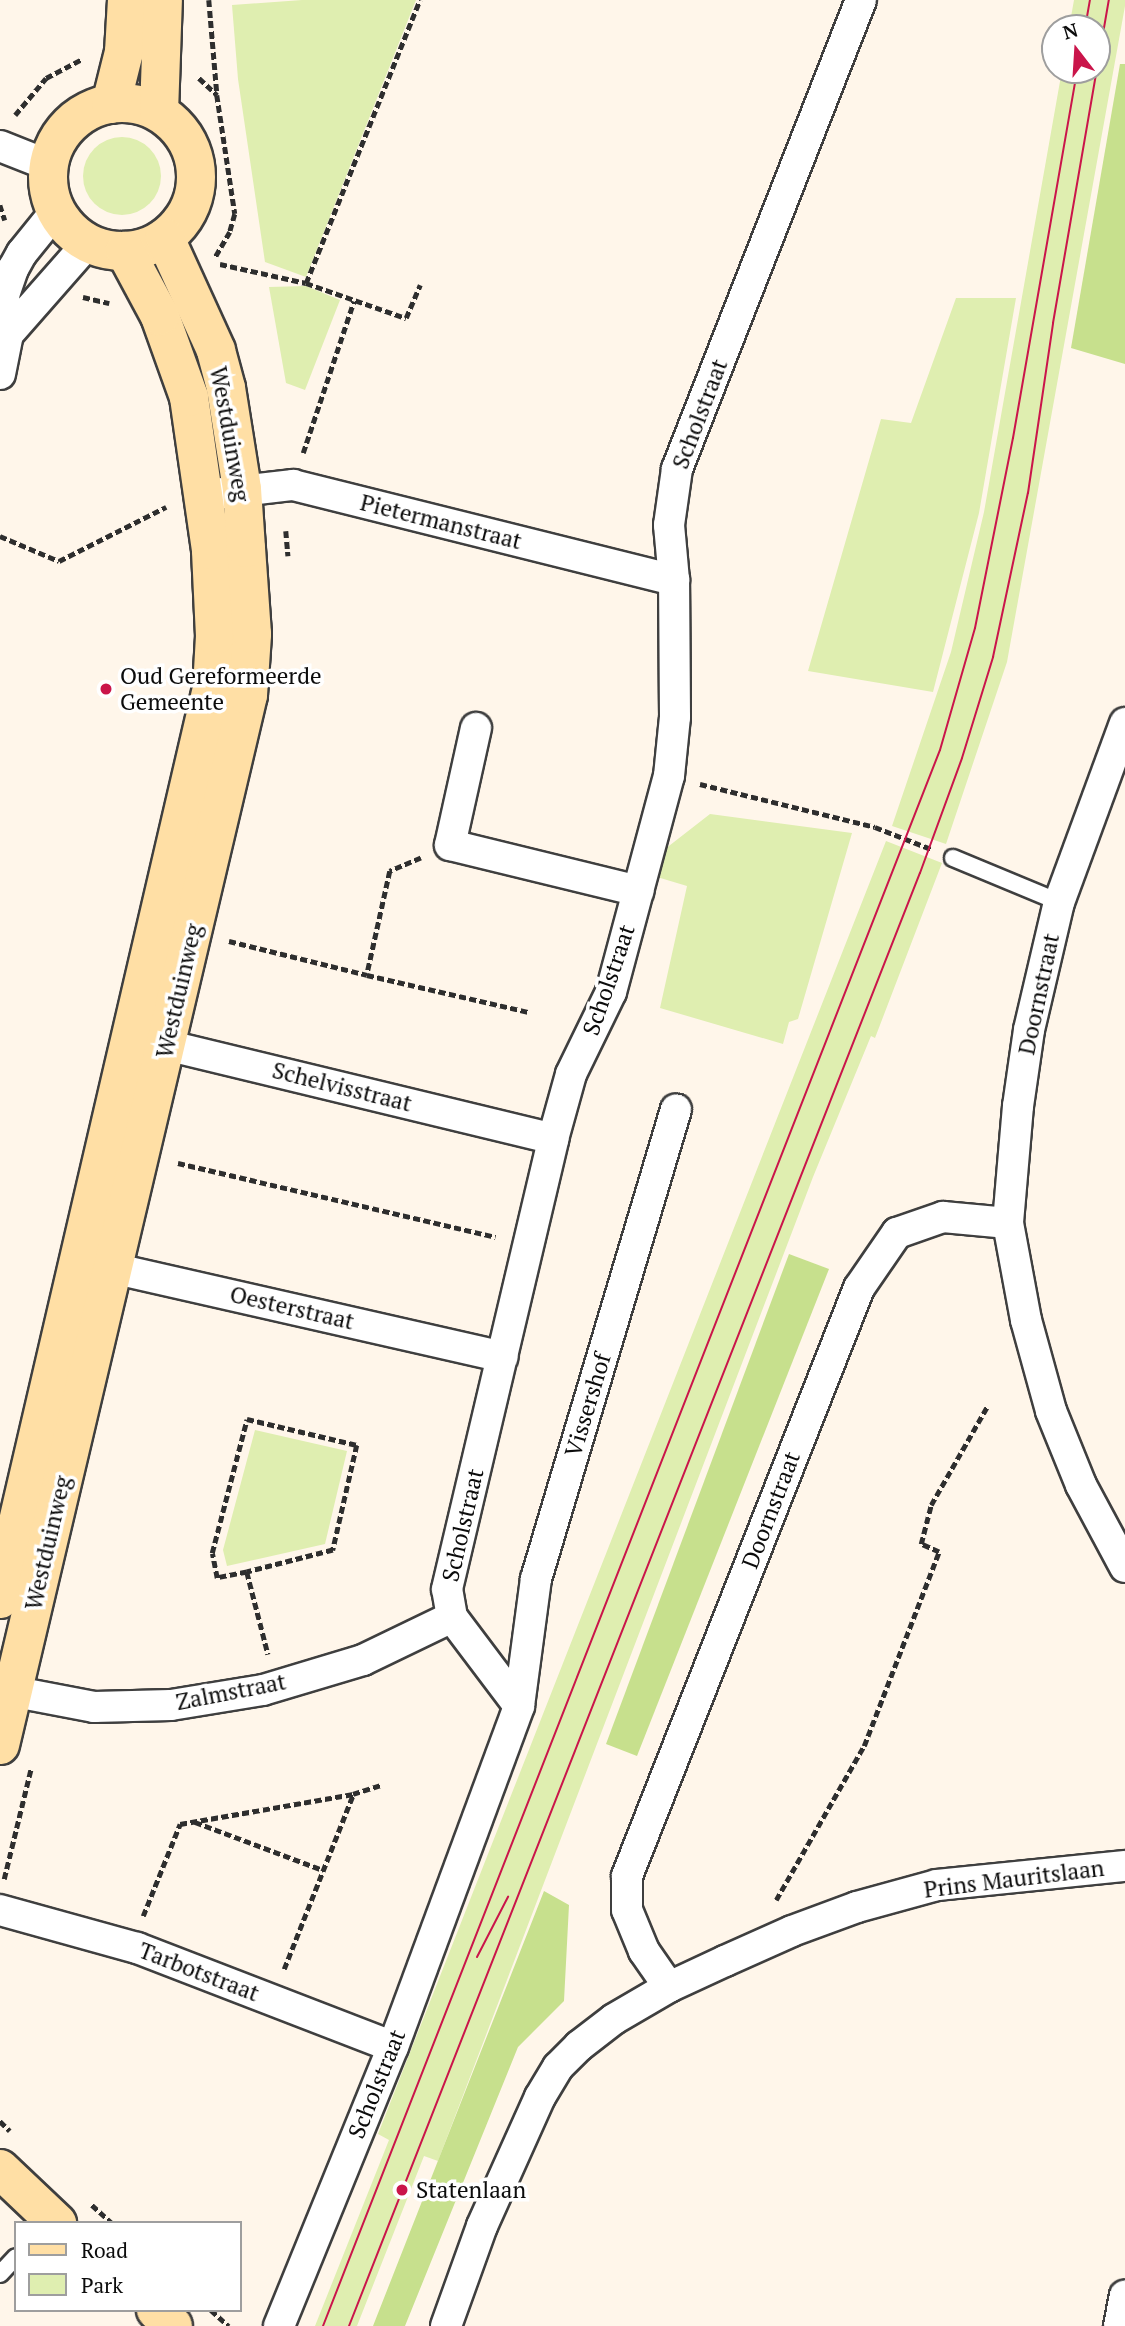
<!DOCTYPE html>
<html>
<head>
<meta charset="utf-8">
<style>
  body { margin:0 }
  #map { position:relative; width:1125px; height:2326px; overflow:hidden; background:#fff6ea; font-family:"PT Serif",serif }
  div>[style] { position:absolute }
  .green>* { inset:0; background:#dfeeb0 }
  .round { border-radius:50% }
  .forest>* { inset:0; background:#c7e08d }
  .path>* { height:4.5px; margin-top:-2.25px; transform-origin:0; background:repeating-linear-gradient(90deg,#2e2e2e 0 7px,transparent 0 10.5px) }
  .roads { filter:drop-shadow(2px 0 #3f3f3f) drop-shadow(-2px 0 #3f3f3f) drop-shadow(0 2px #3f3f3f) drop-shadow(0 -2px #3f3f3f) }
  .lane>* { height:16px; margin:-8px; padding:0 8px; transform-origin:8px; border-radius:8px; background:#fff }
  .street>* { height:30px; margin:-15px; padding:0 15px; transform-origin:15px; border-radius:15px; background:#fff }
  .secondary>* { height:38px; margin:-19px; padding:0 19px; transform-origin:19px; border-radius:19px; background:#ffdfa5 }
  .secondary>.ring { margin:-19px; padding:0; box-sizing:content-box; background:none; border:38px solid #ffdfa5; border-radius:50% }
  .tram>* { height:2px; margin:-1px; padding:0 1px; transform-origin:1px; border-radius:1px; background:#ca154a }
  .dots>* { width:19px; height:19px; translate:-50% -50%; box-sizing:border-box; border:4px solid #fff; border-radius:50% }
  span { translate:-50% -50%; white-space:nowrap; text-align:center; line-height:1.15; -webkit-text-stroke:7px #fff; paint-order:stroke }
  .street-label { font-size:23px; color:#0c0c0c }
  .poi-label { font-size:23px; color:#0c0c0c }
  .left { translate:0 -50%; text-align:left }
  .legend { position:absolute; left:14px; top:2221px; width:228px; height:91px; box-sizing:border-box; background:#fff; border:2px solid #9e9e9e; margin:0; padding:9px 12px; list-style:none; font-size:21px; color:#0c0c0c }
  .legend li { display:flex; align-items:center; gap:14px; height:35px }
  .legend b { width:35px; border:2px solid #9e9e9e }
  .north { position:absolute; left:1041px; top:14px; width:70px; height:70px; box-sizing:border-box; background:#fff; border:2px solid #9e9e9e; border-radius:50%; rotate:343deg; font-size:19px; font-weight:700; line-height:28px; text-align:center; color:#0c0c0c }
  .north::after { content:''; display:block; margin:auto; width:24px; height:32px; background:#ca154a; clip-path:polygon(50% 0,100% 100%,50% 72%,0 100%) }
</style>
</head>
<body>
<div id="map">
  <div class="green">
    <div style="clip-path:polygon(302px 0,416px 0,306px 277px,265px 262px,238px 79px,232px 5px)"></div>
    <div style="clip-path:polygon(1074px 0,1125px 0,1125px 6px,1007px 662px,946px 844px,892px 826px,951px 652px,984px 512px,1062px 70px,1097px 70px,1097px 28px,1069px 28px)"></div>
    <div class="round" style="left:83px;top:137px;width:78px;height:78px"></div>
    <div style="clip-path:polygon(306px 286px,340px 300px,305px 390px,286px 383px,269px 287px)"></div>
    <div style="clip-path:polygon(956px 298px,1016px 298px,979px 513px,933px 692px,808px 671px,881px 419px,911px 423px)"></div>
    <div style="clip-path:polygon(710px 814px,852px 833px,798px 1019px,789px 1022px,783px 1044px,660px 1008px,687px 886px,657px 877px,665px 849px)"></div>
    <div style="clip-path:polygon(886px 841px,942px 863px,875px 1038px,871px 1036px,813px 1177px,438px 2161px,424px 2156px,357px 2326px,315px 2326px,389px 2140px,378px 2134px)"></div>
    <div style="clip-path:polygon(255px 1430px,347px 1451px,325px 1544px,227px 1566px,223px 1550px)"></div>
  </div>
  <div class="forest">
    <div style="clip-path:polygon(1120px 64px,1125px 64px,1125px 364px,1071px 348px)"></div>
    <div style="clip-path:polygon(789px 1254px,829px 1269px,637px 1756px,606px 1744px)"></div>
    <div style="clip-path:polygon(544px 1891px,569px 1905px,564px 2001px,518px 2047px,405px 2326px,373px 2326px)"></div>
  </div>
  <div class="path">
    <div style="left:209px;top:0;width:94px;rotate:85.1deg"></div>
    <div style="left:199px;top:78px;width:25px;rotate:43deg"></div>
    <div style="left:217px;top:95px;width:120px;rotate:81.4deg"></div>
    <div style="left:235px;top:214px;width:19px;rotate:106deg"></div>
    <div style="left:230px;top:232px;width:30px;rotate:120deg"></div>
    <div style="left:15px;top:115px;width:48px;rotate:-50deg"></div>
    <div style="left:46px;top:78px;width:41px;rotate:-27.8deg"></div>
    <div style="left:0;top:205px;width:16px;rotate:72deg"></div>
    <div style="left:220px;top:264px;width:88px;rotate:12.5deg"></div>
    <div style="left:306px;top:283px;width:106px;rotate:19.3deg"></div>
    <div style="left:406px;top:318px;width:36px;rotate:-67deg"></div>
    <div style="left:306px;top:283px;width:305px;rotate:-68.1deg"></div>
    <div style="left:83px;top:297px;width:27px;rotate:13deg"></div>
    <div style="left:303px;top:453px;width:160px;rotate:-71.5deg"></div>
    <div style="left:286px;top:531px;width:25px;rotate:85deg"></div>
    <div style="left:0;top:536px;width:64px;rotate:23deg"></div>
    <div style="left:59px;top:561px;width:120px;rotate:-26.8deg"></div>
    <div style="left:700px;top:784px;width:180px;rotate:13.8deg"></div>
    <div style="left:875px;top:827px;width:60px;rotate:21.4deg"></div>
    <div style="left:421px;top:858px;width:34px;rotate:157deg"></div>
    <div style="left:390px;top:871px;width:107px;rotate:102.5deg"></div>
    <div style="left:367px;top:975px;width:165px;rotate:12.9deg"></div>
    <div style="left:229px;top:941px;width:142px;rotate:13.8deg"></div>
    <div style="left:178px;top:1163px;width:326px;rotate:13.1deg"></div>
    <div style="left:247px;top:1572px;width:31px;rotate:169deg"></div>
    <div style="left:217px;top:1578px;width:25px;rotate:-101deg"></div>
    <div style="left:212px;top:1553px;width:138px;rotate:-75.4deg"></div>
    <div style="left:247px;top:1419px;width:113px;rotate:13.3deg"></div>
    <div style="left:357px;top:1445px;width:108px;rotate:102.9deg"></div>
    <div style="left:333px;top:1550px;width:89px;rotate:165.7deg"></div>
    <div style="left:247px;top:1572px;width:85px;rotate:75.6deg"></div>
    <div style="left:195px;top:1822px;width:137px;rotate:20.6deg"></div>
    <div style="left:4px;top:1879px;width:114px;rotate:-76.3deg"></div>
    <div style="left:776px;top:1900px;width:177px;rotate:-60.3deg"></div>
    <div style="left:864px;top:1746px;width:208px;rotate:-68.9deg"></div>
    <div style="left:939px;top:1552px;width:20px;rotate:-156deg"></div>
    <div style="left:921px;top:1544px;width:40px;rotate:-75.6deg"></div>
    <div style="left:931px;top:1505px;width:115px;rotate:-60.3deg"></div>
    <div style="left:143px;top:1916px;width:99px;rotate:-68.1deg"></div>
    <div style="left:180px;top:1824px;width:176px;rotate:-9.8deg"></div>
    <div style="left:353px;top:1794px;width:29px;rotate:-18deg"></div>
    <div style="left:284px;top:1969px;width:187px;rotate:-68.4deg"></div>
    <div style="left:0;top:2121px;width:14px;rotate:45deg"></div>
    <div style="left:92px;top:2205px;width:27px;rotate:42deg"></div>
    <div style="left:211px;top:2310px;width:24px;rotate:42deg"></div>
  </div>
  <div class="roads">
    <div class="lane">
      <div style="left:953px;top:858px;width:115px;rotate:22.5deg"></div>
      <div style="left:0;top:2274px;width:23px;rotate:-47deg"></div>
    </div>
    <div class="street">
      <div style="left:0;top:146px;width:52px;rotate:21.6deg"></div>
      <div style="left:8px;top:334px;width:120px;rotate:-48.7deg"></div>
      <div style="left:0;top:374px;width:41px;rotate:-78.7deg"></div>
      <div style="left:8px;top:334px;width:39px;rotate:-96deg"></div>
      <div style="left:4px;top:295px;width:28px;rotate:-71deg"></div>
      <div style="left:13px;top:269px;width:18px;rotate:-61deg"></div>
      <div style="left:22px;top:253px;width:54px;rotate:-51deg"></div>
      <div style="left:206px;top:495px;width:88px;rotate:-6.6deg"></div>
      <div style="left:293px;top:485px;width:393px;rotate:14deg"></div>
      <div style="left:1125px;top:723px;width:191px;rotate:110.2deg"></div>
      <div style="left:1059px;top:902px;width:131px;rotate:103.2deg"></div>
      <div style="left:1029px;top:1030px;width:77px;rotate:98.2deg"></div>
      <div style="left:1018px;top:1106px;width:117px;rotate:94.9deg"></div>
      <div style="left:1008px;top:1223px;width:99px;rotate:79.5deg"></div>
      <div style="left:1026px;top:1320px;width:94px;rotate:74.6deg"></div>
      <div style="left:1051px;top:1411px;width:80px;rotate:67.9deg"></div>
      <div style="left:1081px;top:1485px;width:93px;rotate:61.8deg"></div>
      <div style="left:476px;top:728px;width:120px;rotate:102.5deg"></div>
      <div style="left:450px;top:845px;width:194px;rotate:13.7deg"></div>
      <div style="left:145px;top:1040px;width:420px;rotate:13.6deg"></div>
      <div style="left:94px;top:1264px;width:419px;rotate:12.8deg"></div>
      <div style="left:0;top:1689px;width:96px;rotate:10.8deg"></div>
      <div style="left:94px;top:1707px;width:77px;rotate:-1.5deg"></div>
      <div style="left:171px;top:1705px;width:93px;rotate:-9.3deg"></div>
      <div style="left:263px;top:1690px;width:104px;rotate:-16.7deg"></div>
      <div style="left:363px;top:1660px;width:99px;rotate:-25.8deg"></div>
      <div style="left:519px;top:1706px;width:111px;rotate:-127deg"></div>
      <div style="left:452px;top:1617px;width:28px;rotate:-100deg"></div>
      <div style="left:447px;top:1589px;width:462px;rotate:-76.7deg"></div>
      <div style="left:553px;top:1139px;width:67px;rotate:-74.5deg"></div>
      <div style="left:571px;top:1074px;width:91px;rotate:-64deg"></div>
      <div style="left:611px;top:992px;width:224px;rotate:-75deg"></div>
      <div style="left:669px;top:776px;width:59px;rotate:-84.2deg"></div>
      <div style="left:675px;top:717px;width:137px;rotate:-90.4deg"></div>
      <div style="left:674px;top:580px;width:55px;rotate:-95.2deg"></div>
      <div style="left:669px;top:525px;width:57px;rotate:-81.9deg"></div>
      <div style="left:677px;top:469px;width:504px;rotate:-68.58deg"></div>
      <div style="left:0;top:1910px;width:142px;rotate:15.5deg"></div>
      <div style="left:137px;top:1948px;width:274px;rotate:21.1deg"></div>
      <div style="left:669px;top:1987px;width:44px;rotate:-124.8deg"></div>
      <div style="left:644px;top:1951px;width:44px;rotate:-112.5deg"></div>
      <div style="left:627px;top:1910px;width:34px;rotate:-90deg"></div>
      <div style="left:627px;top:1876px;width:632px;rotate:-68.47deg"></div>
      <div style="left:859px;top:1288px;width:67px;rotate:-55.4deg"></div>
      <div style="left:897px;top:1233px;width:49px;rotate:-19.2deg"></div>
      <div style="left:943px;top:1217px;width:65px;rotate:5.3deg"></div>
      <div style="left:279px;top:2326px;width:301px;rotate:-67.8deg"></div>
      <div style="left:393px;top:2047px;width:364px;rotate:-69.7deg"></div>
      <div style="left:519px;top:1706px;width:128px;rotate:-82.4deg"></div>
      <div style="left:536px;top:1579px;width:490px;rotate:-73.4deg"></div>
      <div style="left:446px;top:2326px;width:106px;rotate:-70.2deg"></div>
      <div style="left:482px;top:2226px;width:141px;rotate:-65.8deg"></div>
      <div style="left:540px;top:2097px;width:35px;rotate:-59deg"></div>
      <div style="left:558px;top:2067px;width:30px;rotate:-45deg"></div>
      <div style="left:579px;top:2046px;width:44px;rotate:-37.6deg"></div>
      <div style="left:614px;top:2019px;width:64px;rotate:-30.2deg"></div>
      <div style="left:669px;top:1987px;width:62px;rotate:-24.9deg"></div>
      <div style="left:725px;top:1961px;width:73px;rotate:-24.1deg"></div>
      <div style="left:792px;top:1931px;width:69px;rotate:-20.3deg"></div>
      <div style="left:857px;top:1907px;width:83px;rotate:-15.4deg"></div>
      <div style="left:937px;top:1885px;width:189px;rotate:-5.8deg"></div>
      <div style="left:1119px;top:2326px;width:31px;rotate:-79deg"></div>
    </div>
    <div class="secondary">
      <div class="ring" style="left:48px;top:103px;width:110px;height:110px"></div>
      <div style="left:111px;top:104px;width:54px;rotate:-76deg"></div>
      <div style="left:124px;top:52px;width:52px;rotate:-86.7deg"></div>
      <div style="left:159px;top:112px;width:112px;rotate:-88deg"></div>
      <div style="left:0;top:1599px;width:935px;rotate:-76.9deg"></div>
      <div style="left:212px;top:688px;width:52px;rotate:-86.7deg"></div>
      <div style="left:215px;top:636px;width:86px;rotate:-92.7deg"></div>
      <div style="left:211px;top:550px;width:155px;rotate:-98.2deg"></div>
      <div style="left:189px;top:397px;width:86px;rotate:-109.7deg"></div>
      <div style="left:160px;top:316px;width:74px;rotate:-118.3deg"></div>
      <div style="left:0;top:1745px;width:1079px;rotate:-76.71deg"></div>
      <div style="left:248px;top:695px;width:61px;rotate:-86.2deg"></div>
      <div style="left:252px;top:634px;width:86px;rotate:-94deg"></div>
      <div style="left:246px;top:548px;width:59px;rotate:-93.9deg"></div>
      <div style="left:242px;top:489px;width:102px;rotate:-99deg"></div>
      <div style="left:226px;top:388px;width:39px;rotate:-105deg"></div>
      <div style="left:216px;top:350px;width:123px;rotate:-114.5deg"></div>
      <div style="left:0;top:2169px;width:79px;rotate:43.5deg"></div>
      <div style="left:156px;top:2310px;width:23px;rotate:43deg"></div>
    </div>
  </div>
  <div class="tram">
    <div style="left:1085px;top:28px;width:28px;rotate:-80deg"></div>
    <div style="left:477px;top:1957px;width:68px;rotate:-62.7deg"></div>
    <div style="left:323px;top:2326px;width:1692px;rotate:-68.62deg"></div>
    <div style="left:940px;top:750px;width:127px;rotate:-74deg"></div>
    <div style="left:975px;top:628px;width:194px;rotate:-78.7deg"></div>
    <div style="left:1013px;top:438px;width:374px;rotate:-80.1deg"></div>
    <div style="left:349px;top:2326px;width:1561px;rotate:-68.55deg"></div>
    <div style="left:920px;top:873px;width:122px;rotate:-69.9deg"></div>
    <div style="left:962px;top:758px;width:106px;rotate:-72.9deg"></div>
    <div style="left:993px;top:657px;width:168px;rotate:-78deg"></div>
    <div style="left:1028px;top:493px;width:172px;rotate:-81.6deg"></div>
    <div style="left:1053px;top:323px;width:328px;rotate:-80.2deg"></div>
  </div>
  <div class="dots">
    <div style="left:106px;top:689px;background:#ca154a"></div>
    <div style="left:402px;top:2190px;background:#ca154a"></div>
  </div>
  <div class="street-label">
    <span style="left:700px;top:414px;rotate:-69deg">Scholstraat</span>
    <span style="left:230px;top:434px;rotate:80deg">Westduinweg</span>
    <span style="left:441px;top:522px;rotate:14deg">Pietermanstraat</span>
    <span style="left:609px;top:980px;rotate:-71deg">Scholstraat</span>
    <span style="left:179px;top:991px;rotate:-77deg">Westduinweg</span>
    <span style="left:1039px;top:994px;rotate:-78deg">Doornstraat</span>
    <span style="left:342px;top:1087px;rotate:14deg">Schelvisstraat</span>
    <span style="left:292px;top:1308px;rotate:13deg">Oesterstraat</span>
    <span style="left:588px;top:1405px;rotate:-73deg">Vissershof</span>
    <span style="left:771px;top:1510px;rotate:-69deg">Doornstraat</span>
    <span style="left:463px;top:1525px;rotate:-77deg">Scholstraat</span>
    <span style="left:48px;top:1543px;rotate:-77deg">Westduinweg</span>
    <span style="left:231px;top:1692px;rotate:-11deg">Zalmstraat</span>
    <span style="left:1014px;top:1879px;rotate:-7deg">Prins Mauritslaan</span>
    <span style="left:199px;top:1972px;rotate:21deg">Tarbotstraat</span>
    <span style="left:377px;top:2084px;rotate:-68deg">Scholstraat</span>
  </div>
  <div class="poi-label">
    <span class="left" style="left:120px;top:689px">Oud Gereformeerde<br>Gemeente</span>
    <span class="left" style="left:416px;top:2190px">Statenlaan</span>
  </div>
  <ul class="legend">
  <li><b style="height:9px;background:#ffdfa5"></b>Road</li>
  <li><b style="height:19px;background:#dfeeb0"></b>Park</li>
  </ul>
  <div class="north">N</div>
</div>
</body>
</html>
